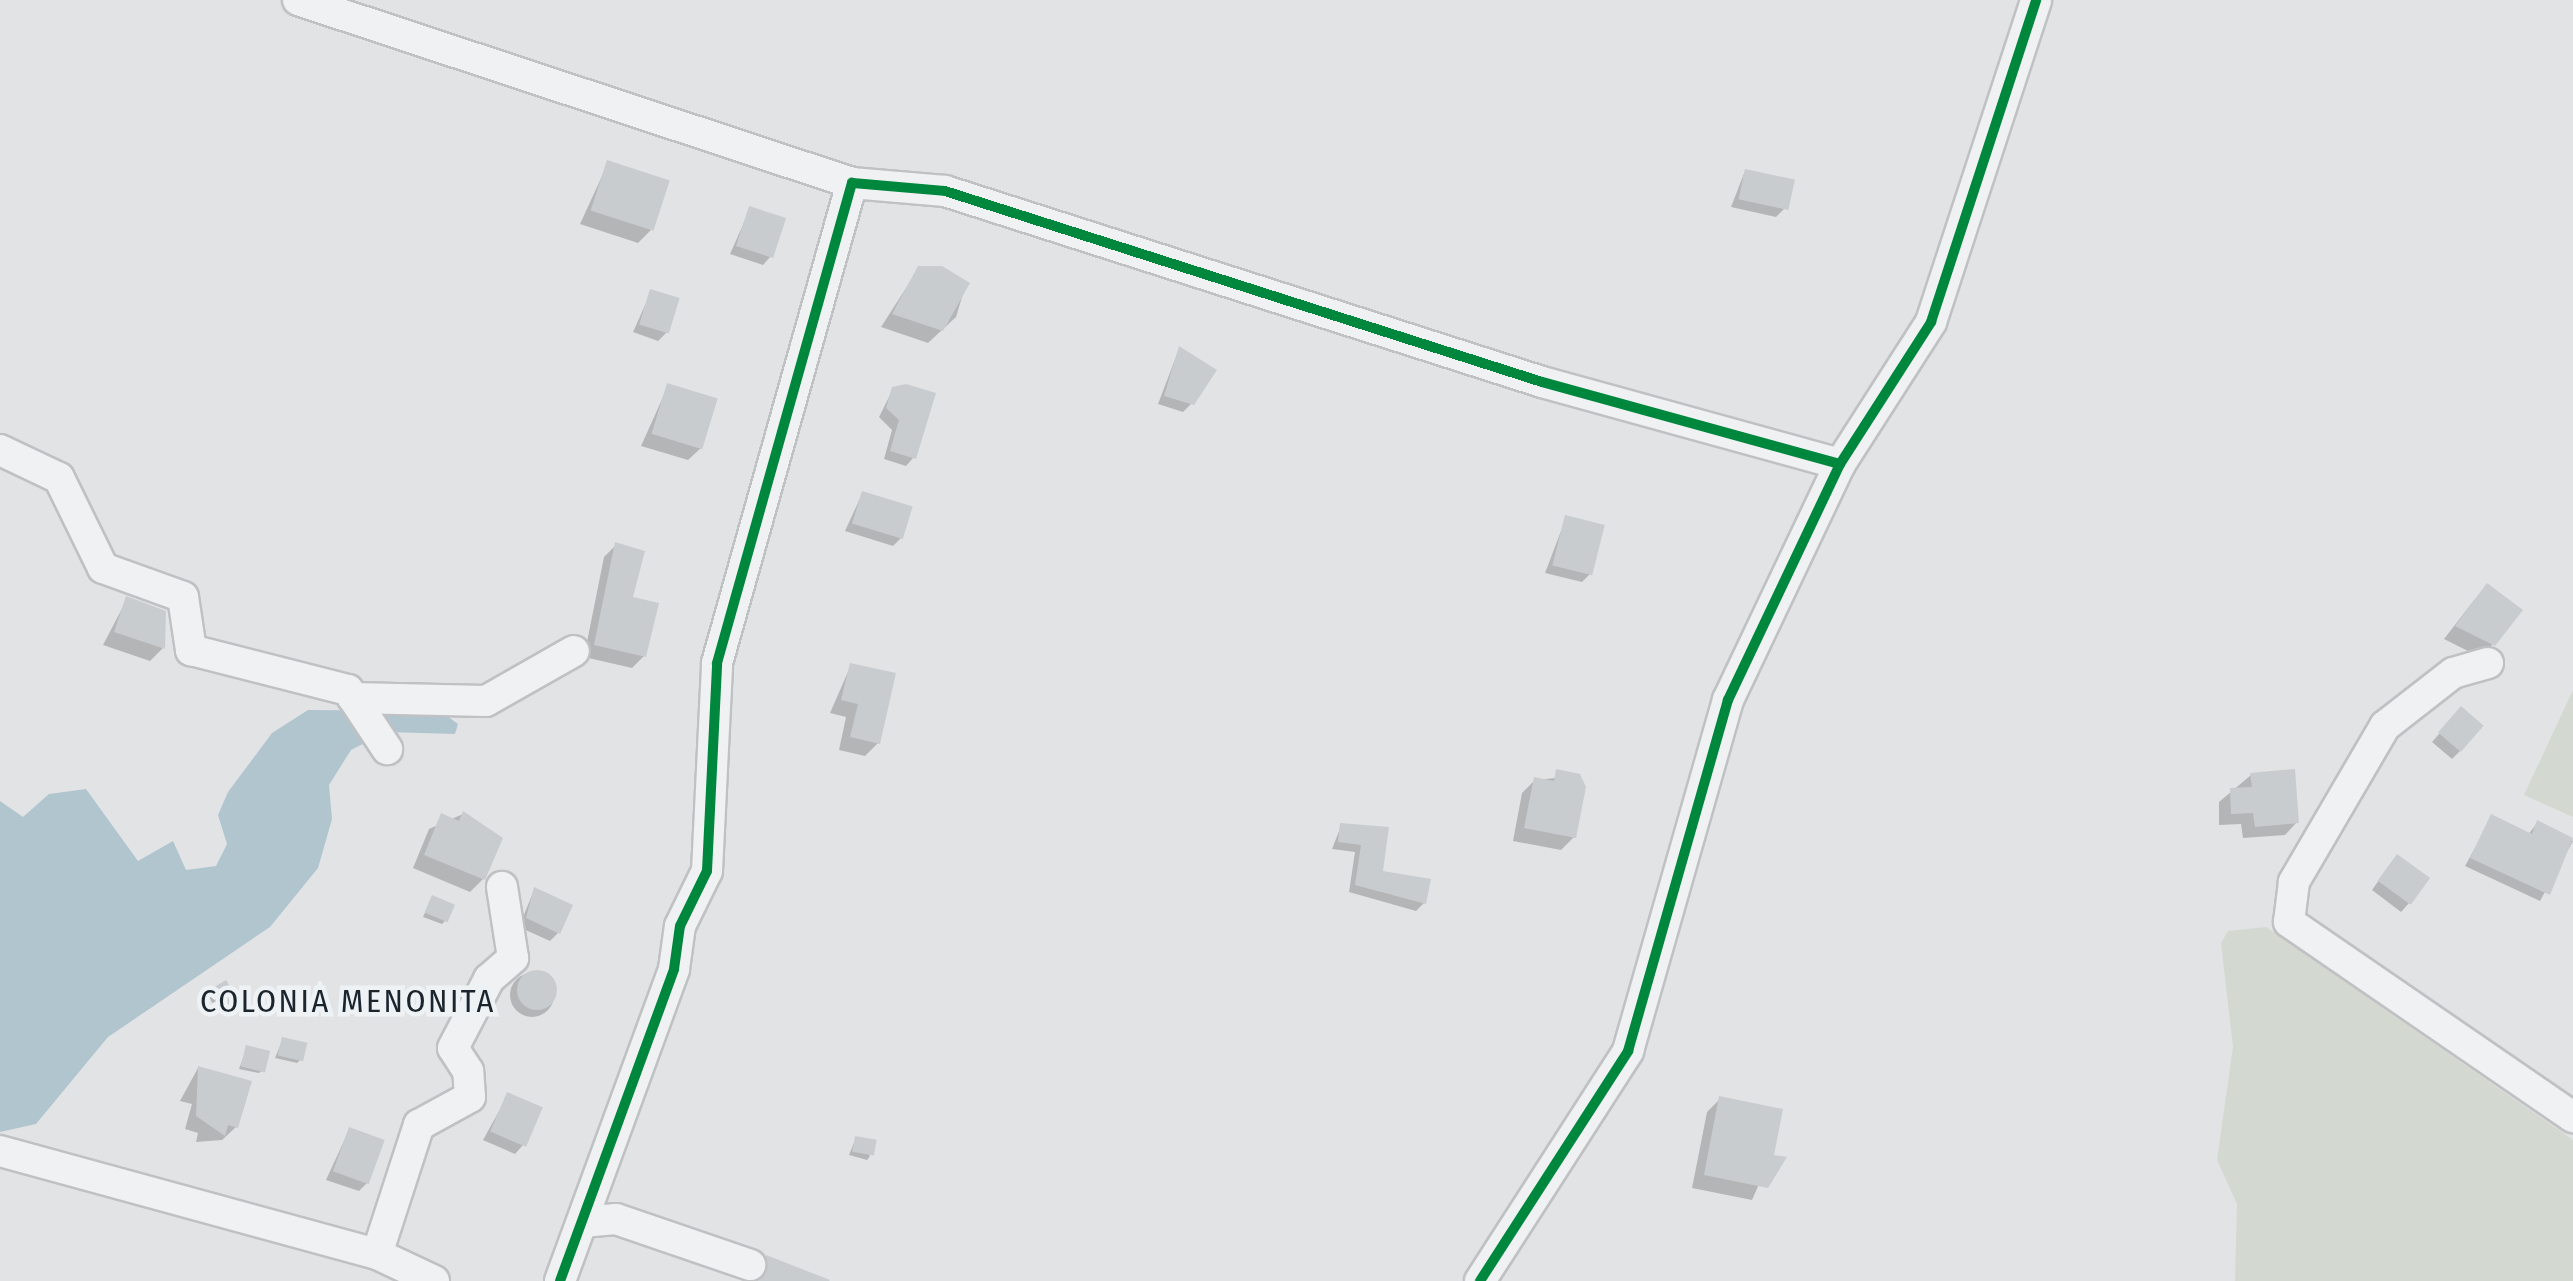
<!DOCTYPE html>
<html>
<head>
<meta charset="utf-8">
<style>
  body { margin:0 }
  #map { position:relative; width:2573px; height:1281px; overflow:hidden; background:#e1e3e5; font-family:"Fira Sans Condensed",sans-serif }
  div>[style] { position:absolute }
  .green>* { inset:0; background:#d3d9d1 }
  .water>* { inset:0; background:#b1c5cf }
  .shadow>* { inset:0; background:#0003 }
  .round { border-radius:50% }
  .building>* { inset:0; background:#c9ccce; transform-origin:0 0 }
  .roads { filter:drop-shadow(2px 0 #bfc1c3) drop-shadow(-2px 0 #bfc1c3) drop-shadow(0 2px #bfc1c3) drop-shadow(0 -2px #bfc1c3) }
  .minor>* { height:30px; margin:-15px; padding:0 15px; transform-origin:15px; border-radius:15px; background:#f0f1f3 }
  .cycleway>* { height:10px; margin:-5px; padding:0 5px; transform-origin:5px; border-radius:5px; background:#00873e }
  span { translate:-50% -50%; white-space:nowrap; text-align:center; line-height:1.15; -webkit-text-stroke:9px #eef2f5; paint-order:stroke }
  .quarter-label { font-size:32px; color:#1b252e; letter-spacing:2.5px }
</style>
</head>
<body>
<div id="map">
  <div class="green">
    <div style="clip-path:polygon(2573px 690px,2573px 817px,2524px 795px)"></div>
    <div style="clip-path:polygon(2266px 927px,2573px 1140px,2573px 1281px,2235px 1281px,2237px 1204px,2217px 1160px,2233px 1047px,2221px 943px,2228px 931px)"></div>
  </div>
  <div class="water">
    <div style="clip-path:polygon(308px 710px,440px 711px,458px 724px,455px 734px,386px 732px,351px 750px,329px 785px,332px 819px,318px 868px,270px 927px,108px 1037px,36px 1124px,0 1132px,0 801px,23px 817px,49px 794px,86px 789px,138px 861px,173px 841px,186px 870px,216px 866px,227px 844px,218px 815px,228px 792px,272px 733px)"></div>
  </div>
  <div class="shadow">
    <div style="clip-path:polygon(608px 163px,651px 230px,638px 243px,580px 224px)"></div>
    <div style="clip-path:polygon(1745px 171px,1784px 209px,1776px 217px,1731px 207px)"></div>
    <div style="clip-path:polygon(750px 209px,771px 256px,763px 265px,730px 254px)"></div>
    <div style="clip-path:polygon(919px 268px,966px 284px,956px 317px,928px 343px,881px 327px)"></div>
    <div style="clip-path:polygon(651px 292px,667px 332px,658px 341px,633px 332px)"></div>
    <div style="clip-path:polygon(1179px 349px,1192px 403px,1183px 412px,1158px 404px)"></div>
    <div style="clip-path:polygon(668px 386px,701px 448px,688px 460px,641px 446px)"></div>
    <div style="clip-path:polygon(893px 389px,914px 457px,906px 466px,884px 459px,892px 430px,879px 417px)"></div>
    <div style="clip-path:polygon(862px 494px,901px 538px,893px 546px,845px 531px)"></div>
    <div style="clip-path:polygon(1566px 518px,1590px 574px,1582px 582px,1545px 573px)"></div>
    <div style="clip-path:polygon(616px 545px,644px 656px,632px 668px,584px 657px,604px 557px)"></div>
    <div style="clip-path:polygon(127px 599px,163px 648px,150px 661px,103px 645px)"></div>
    <div style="clip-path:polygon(2475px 599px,2493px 644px,2480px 657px,2444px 639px)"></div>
    <div style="clip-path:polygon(851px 665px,878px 743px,865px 756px,839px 750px,846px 717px,830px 713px)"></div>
    <div style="clip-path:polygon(2453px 718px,2460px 751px,2452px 759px,2432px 742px)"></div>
    <div style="clip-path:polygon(2251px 775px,2297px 822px,2285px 835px,2243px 838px,2241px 824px,2219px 825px,2219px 802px)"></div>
    <div style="clip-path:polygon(1577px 776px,1574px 837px,1561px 850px,1513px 841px,1522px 793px,1535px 780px)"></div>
    <div style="clip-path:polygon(463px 814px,483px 879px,470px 892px,413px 868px,429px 829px)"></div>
    <div style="clip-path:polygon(2492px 817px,2528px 835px,2537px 823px,2573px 841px,2540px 901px,2465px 866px)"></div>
    <div style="clip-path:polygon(1341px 826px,1386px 829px,1380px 873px,1424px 903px,1416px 911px,1349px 892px,1355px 852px,1332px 849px)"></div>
    <div style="clip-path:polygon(2389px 866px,2409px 903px,2401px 912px,2372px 890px)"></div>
    <div style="clip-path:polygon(534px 890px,558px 933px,550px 941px,519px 927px)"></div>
    <div style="clip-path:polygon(430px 902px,445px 921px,442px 924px,423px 917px)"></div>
    <div class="round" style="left:510px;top:973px;width:44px;height:44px"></div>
    <div style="clip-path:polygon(225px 984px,232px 1005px,218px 1013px,208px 995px)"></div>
    <div style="clip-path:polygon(283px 1039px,300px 1060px,297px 1063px,275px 1058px)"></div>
    <div style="clip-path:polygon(247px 1048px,263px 1070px,259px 1073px,239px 1069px)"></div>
    <div style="clip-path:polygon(198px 1068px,236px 1127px,222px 1140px,196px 1142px,198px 1133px,185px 1129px,192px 1104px,180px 1101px)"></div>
    <div style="clip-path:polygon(508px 1095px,523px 1145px,515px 1154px,483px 1140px)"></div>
    <div style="clip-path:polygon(1720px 1099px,1771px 1157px,1752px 1200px,1692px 1188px,1707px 1112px)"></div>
    <div style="clip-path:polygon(349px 1130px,367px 1183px,359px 1191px,326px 1180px)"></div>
    <div style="clip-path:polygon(856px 1138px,870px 1156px,867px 1160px,849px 1155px)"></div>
  </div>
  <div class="building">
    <div style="left:607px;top:160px;width:66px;height:53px;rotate:18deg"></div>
    <div style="left:1745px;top:169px;width:51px;height:31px;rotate:12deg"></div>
    <div style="left:749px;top:206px;width:39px;height:42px;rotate:18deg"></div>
    <div style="clip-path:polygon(918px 266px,942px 266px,970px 283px,943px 331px,892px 314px)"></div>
    <div style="left:650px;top:289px;width:31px;height:37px;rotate:17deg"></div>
    <div style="clip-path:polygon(1179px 346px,1217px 370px,1194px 405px,1164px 396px)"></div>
    <div style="left:667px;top:383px;width:53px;height:53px;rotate:17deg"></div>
    <div style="clip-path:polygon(906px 384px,936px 393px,916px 459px,890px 451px,899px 420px,886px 408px,892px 387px)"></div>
    <div style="left:862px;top:491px;width:53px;height:34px;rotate:17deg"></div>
    <div style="left:1565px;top:515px;width:41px;height:52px;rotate:14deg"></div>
    <div style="clip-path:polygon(615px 542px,645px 551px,633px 597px,659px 603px,646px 657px,594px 645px)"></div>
    <div style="clip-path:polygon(2487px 583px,2523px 610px,2495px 646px,2455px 626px)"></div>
    <div style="clip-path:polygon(126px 596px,166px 611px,165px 649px,114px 632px)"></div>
    <div style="clip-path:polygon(850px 663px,896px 673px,880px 744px,850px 737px,858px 704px,841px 700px)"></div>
    <div style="left:2461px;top:706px;width:30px;height:35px;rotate:41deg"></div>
    <div style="clip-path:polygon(1556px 769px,1580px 774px,1586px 787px,1576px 838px,1524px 828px,1534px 777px,1554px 781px)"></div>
    <div style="clip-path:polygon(2295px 769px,2299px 823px,2255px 827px,2253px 813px,2231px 814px,2230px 788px,2252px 787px,2250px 773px)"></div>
    <div style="clip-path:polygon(463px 811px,503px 838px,485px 880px,424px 855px,441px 813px,459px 821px)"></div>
    <div style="clip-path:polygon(2491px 814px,2532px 834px,2537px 820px,2573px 838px,2550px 895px,2470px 858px)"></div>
    <div style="clip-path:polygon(1340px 823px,1389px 827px,1383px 871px,1431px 879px,1426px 904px,1355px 885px,1361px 845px,1338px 842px)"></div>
    <div style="left:2397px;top:854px;width:41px;height:33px;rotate:36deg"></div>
    <div style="clip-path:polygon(534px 887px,573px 905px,560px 934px,526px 918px)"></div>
    <div style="left:432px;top:895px;width:25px;height:19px;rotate:23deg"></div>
    <div class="round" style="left:517px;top:970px;width:40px;height:40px"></div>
    <div style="left:226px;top:980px;width:26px;height:18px;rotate:59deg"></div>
    <div style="left:282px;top:1037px;width:26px;height:19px;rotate:13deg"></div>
    <div style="left:246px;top:1045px;width:25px;height:22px;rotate:14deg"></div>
    <div style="clip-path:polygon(198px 1066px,252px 1081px,238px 1128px,228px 1125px,225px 1136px,196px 1116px)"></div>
    <div style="left:507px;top:1092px;width:39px;height:43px;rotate:23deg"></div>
    <div style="clip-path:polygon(1719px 1096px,1783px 1109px,1774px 1155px,1787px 1157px,1768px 1188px,1704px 1175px)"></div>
    <div style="left:349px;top:1127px;width:38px;height:47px;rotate:20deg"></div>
    <div style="left:855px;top:1136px;width:22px;height:16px;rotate:10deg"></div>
    <div style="clip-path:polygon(766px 1255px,830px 1280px,829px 1281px,759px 1281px)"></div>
  </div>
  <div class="roads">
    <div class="minor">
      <div style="left:298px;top:0;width:583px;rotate:18.28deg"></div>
      <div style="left:0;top:450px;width:65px;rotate:25.4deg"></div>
      <div style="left:59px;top:478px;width:100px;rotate:63.9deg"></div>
      <div style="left:103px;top:568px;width:85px;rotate:19.9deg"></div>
      <div style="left:183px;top:597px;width:54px;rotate:81.4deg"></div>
      <div style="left:191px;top:650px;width:162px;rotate:14.3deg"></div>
      <div style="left:348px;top:690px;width:71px;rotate:56.5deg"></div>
      <div style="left:2488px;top:663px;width:36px;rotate:164deg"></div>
      <div style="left:2453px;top:673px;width:86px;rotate:142.1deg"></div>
      <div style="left:2385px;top:726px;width:181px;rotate:120.3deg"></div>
      <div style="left:2294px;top:882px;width:40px;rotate:97.1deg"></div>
      <div style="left:2289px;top:922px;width:345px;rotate:34.5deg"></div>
      <div style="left:353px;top:698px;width:133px;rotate:1.3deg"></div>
      <div style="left:486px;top:701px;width:101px;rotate:-29.6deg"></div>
      <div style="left:0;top:1151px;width:391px;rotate:15.3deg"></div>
      <div style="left:377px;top:1254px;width:63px;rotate:25.3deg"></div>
      <div style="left:582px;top:1222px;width:34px;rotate:-5deg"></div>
      <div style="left:616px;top:1219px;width:142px;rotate:18.9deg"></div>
      <div style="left:377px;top:1254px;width:136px;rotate:-72deg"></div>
      <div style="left:419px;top:1125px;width:58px;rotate:-28.8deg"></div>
      <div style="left:470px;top:1097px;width:26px;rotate:-94deg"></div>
      <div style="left:468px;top:1071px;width:27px;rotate:-123deg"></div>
      <div style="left:453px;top:1048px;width:78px;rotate:-62.4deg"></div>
      <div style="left:489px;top:979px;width:32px;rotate:-41deg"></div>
      <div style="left:513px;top:958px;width:72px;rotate:-98.8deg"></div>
      <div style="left:560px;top:1281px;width:332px;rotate:-69.9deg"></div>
      <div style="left:674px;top:969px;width:43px;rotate:-82.1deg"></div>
      <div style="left:680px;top:926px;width:61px;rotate:-63.9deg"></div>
      <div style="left:707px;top:871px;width:208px;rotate:-87.2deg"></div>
      <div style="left:717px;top:663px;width:499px;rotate:-74.3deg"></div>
      <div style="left:852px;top:183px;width:93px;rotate:4.9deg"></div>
      <div style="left:945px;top:191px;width:627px;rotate:17.74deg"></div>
      <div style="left:1542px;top:382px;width:309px;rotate:15.4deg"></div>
      <div style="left:1480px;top:1281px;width:274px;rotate:-57.2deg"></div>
      <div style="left:1628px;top:1051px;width:365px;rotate:-74.1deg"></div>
      <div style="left:1728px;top:700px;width:261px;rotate:-64.6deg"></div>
      <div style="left:1840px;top:464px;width:169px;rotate:-57.3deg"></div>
      <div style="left:1931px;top:322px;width:339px;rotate:-71.9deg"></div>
    </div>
  </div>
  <div class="cycleway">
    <div style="left:560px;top:1281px;width:332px;rotate:-69.9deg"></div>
    <div style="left:674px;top:969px;width:43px;rotate:-82.1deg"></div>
    <div style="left:680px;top:926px;width:61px;rotate:-63.9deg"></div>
    <div style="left:707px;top:871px;width:208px;rotate:-87.2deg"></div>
    <div style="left:717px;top:663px;width:499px;rotate:-74.3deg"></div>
    <div style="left:852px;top:183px;width:93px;rotate:4.9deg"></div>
    <div style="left:945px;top:191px;width:627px;rotate:17.74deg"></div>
    <div style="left:1542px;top:382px;width:309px;rotate:15.4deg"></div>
    <div style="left:1480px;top:1281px;width:274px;rotate:-57.2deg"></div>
    <div style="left:1628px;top:1051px;width:365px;rotate:-74.1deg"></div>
    <div style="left:1728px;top:700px;width:261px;rotate:-64.6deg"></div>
    <div style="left:1840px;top:464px;width:169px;rotate:-57.3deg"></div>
    <div style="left:1931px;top:322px;width:339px;rotate:-71.9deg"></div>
  </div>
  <div class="quarter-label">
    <span style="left:348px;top:1001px">COLONIA MENONITA</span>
  </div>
</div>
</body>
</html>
